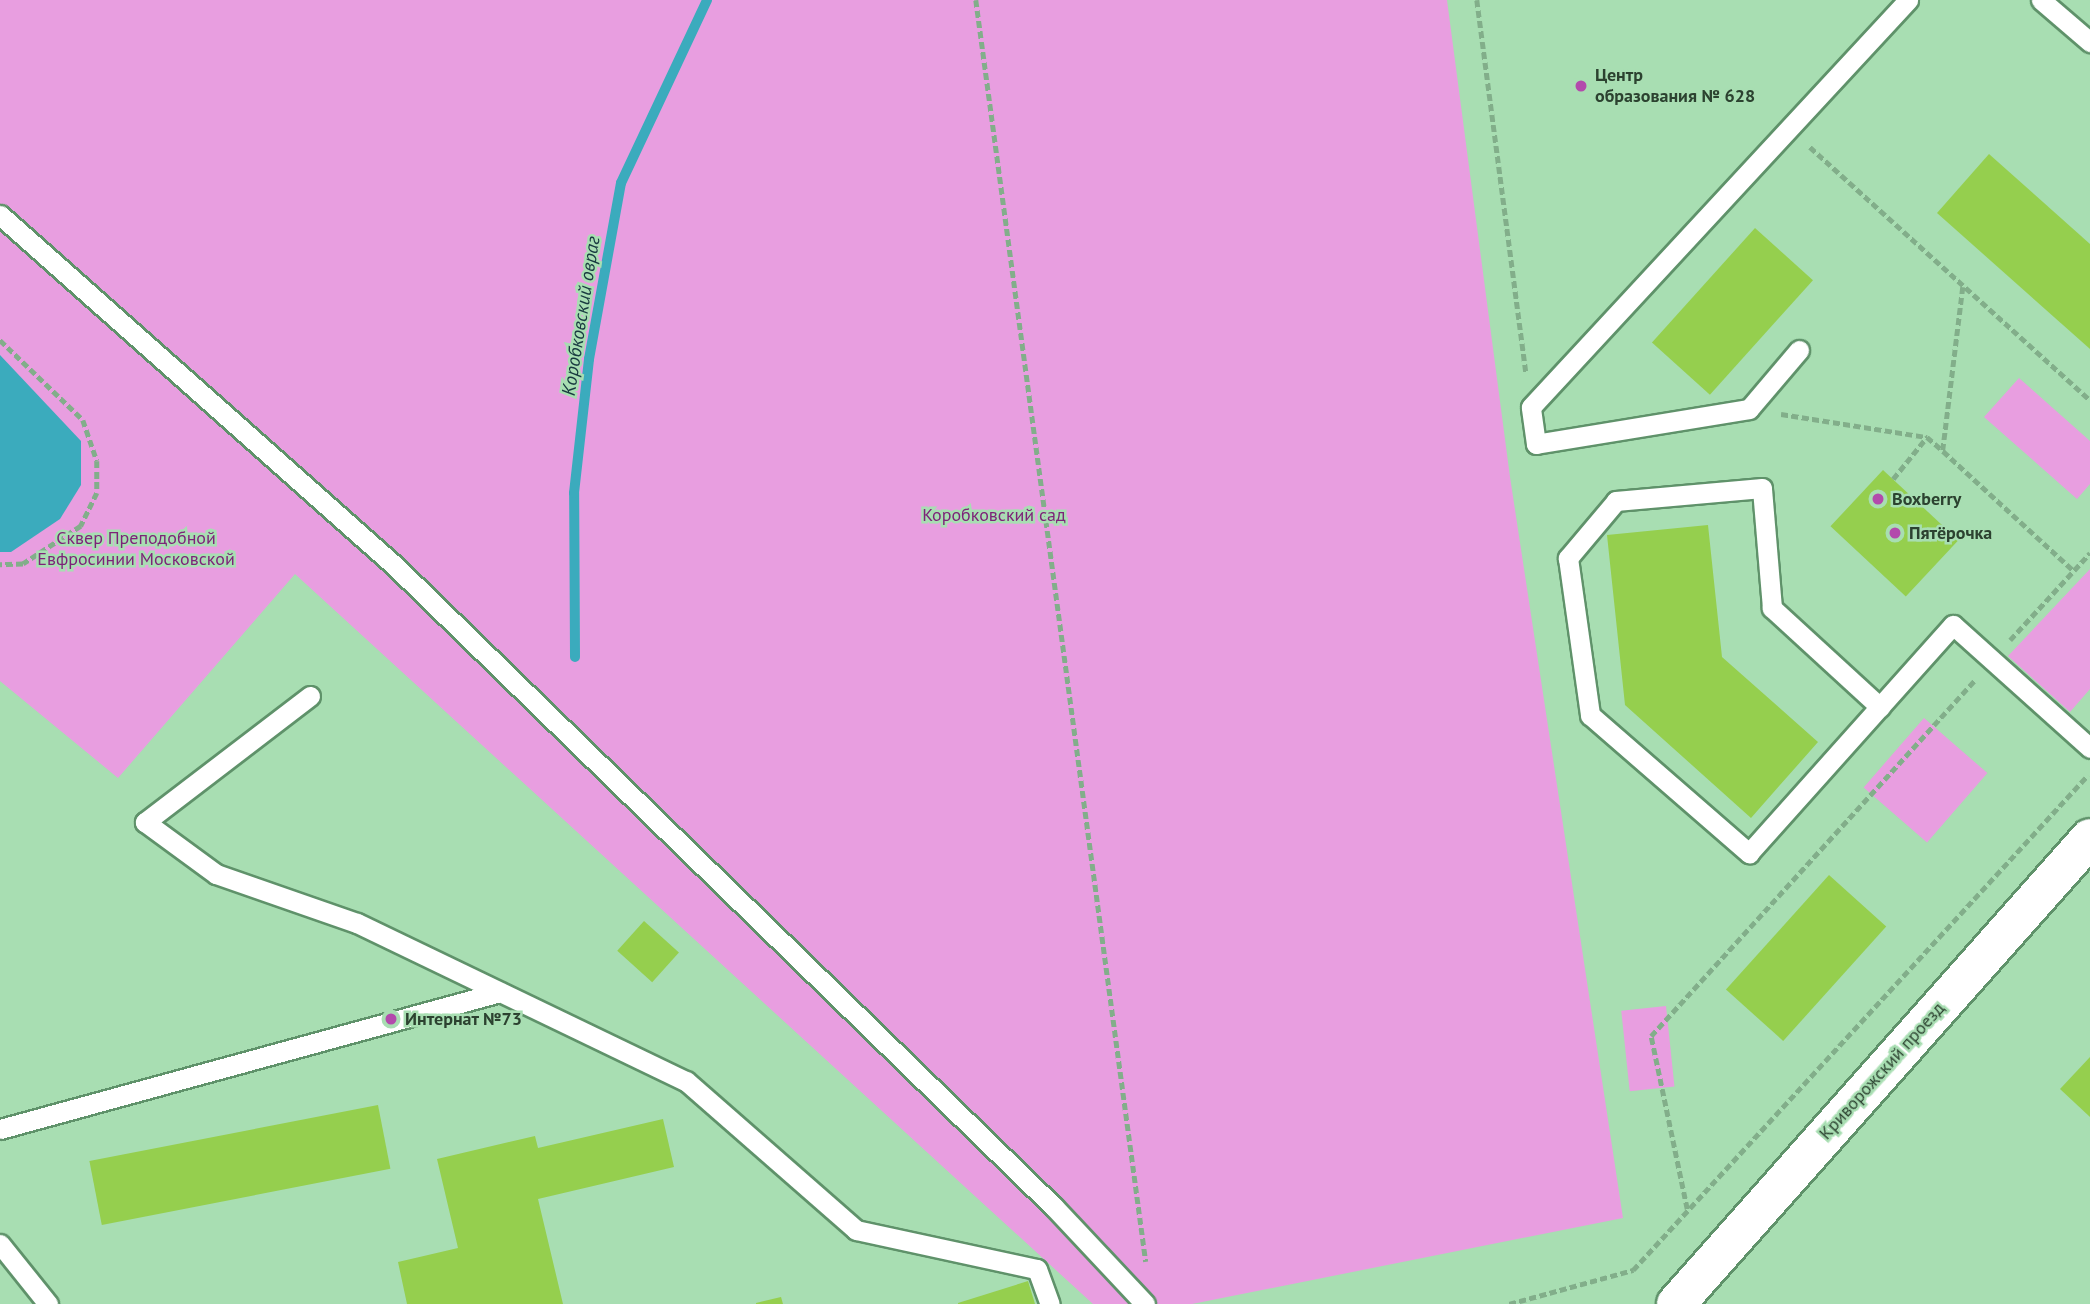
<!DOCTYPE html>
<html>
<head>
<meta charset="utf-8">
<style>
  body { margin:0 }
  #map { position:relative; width:2090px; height:1304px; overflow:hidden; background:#a8deb2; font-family:"PT Sans",sans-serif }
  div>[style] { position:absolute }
  .green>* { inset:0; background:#e89ee0; transform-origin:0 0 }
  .water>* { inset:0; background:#3babbd }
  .stream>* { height:10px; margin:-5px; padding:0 5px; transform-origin:5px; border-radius:5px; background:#3babbd }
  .building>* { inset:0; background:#95cf4e; transform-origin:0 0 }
  .path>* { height:4.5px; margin-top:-2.25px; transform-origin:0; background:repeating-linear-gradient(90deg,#82ae8a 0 7px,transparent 0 10.5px) }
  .roads { filter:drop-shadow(2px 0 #5f926a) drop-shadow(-2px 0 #5f926a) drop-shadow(0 2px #5f926a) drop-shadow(0 -2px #5f926a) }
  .service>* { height:19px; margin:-9.5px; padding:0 9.5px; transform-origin:9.5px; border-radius:9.5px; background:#fff }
  .tertiary>* { height:38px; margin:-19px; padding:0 19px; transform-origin:19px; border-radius:19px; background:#fff }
  .dots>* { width:19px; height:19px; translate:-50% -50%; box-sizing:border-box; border:4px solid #a8deb2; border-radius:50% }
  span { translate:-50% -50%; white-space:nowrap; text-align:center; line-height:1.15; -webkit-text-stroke:5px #a8deb2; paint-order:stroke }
  .poi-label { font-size:18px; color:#2c4230; font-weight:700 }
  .left { translate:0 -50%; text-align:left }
  .park-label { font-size:18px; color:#7d2278 }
  .street-label { font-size:18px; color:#2c4230 }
  .water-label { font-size:19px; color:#193a40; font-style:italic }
</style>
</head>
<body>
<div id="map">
  <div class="green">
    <div style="clip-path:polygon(0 0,1447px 0,1510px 477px,1623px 1218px,1192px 1304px,1093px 1304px,295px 574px,118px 778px,0 681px)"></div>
    <div style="clip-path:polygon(2019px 378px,2090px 441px,2090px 484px,2077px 499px,1984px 417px)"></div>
    <div style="clip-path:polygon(2090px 569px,2090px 689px,2070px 712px,2008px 656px)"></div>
    <div style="left:1924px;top:718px;width:84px;height:92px;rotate:41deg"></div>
    <div style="left:1666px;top:1006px;width:81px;height:45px;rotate:84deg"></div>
  </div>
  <div class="water">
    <div style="clip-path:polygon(0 355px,81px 441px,81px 485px,60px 519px,11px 552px,0 552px)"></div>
  </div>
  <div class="stream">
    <div style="left:575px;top:657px;width:164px;rotate:-90.3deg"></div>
    <div style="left:574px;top:493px;width:135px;rotate:-83.6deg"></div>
    <div style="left:589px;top:359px;width:179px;rotate:-79.7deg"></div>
    <div style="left:621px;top:183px;width:202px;rotate:-64.8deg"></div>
  </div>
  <div class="building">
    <div style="clip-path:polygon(1989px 154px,2090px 244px,2090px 349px,1937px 213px)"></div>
    <div style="left:1755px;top:228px;width:78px;height:154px;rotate:42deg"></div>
    <div style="left:1883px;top:470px;width:103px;height:77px;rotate:43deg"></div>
    <div style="clip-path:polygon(1708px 525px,1722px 657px,1818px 742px,1751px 818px,1625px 705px,1607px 535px)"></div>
    <div style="left:1829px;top:875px;width:77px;height:154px;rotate:42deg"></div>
    <div style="left:644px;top:921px;width:47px;height:40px;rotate:42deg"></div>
    <div style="clip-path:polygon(2090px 1057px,2090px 1117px,2060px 1089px)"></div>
    <div style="left:378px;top:1105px;width:65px;height:294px;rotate:79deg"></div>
    <div style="clip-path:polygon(663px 1119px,674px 1167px,538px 1199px,563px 1304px,407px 1304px,398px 1262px,458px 1248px,437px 1159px,535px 1136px,538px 1148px)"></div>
    <div style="clip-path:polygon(1028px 1281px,1035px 1304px,958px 1304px,958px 1303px)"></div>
    <div style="clip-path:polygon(781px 1297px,783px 1304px,756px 1304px,756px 1303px)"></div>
  </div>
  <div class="path">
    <div style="left:976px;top:0;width:1273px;rotate:82.33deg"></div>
    <div style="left:1477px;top:0;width:375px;rotate:82.5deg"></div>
    <div style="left:1810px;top:147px;width:377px;rotate:42.1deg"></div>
    <div style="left:1963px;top:287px;width:165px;rotate:97deg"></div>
    <div style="left:1943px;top:451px;width:178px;rotate:42.5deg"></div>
    <div style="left:0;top:340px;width:115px;rotate:43.9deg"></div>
    <div style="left:83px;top:420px;width:43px;rotate:71.1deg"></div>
    <div style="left:97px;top:461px;width:32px;rotate:90deg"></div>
    <div style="left:97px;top:493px;width:37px;rotate:116deg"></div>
    <div style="left:81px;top:526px;width:69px;rotate:146.8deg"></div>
    <div style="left:23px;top:564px;width:23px;rotate:178deg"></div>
    <div style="left:1781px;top:414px;width:148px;rotate:9deg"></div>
    <div style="left:1893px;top:479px;width:54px;rotate:-51deg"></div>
    <div style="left:1927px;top:437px;width:21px;rotate:41deg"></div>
    <div style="left:2010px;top:640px;width:118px;rotate:-47.4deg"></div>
    <div style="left:1687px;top:1209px;width:177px;rotate:-101.8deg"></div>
    <div style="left:1651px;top:1036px;width:480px;rotate:-47.7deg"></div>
    <div style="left:1509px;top:1304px;width:129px;rotate:-15.3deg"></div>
    <div style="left:1633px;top:1270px;width:672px;rotate:-47.41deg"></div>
  </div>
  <div class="roads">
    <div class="service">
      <div style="left:2041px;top:0;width:65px;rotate:40.6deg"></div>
      <div style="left:0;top:215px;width:527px;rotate:41.62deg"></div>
      <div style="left:394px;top:565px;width:921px;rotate:44.21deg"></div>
      <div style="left:1054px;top:1207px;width:133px;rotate:46.8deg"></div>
      <div style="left:1799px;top:350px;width:77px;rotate:130.3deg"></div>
      <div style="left:1749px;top:409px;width:216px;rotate:170.7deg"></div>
      <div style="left:1536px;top:444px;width:37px;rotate:-98deg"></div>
      <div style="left:1531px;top:407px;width:555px;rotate:-47.19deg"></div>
      <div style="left:310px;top:696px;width:208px;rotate:142.6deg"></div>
      <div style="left:145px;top:822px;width:88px;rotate:36.2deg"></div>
      <div style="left:216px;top:874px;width:149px;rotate:19.2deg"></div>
      <div style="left:357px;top:923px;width:365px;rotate:25.7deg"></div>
      <div style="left:686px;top:1081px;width:226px;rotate:41.2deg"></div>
      <div style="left:856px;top:1230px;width:185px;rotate:12.2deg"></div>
      <div style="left:1037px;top:1269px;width:37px;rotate:70deg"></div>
      <div style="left:1880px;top:707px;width:147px;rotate:-137.5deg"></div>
      <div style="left:1772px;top:608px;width:120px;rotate:-94.8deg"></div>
      <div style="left:1762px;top:488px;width:147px;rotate:174.9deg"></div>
      <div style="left:1616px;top:501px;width:75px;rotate:130.1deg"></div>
      <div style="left:1568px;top:558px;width:159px;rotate:82deg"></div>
      <div style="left:1590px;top:715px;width:211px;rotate:41deg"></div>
      <div style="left:1749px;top:853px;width:306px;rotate:-48.2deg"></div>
      <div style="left:1953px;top:625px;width:184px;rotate:41.9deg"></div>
      <div style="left:0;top:1129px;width:518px;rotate:-15.32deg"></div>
      <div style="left:0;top:1244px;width:77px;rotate:51.3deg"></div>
    </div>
    <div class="tertiary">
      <div style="left:1676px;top:1304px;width:623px;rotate:-48.38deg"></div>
    </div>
  </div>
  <div class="dots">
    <div style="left:1581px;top:86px;background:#b34aac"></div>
    <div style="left:1878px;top:499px;background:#b34aac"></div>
    <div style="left:1895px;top:533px;background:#b34aac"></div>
    <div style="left:391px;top:1019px;background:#b34aac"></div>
  </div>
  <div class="poi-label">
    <span class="left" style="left:1595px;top:86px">Центр<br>образования № 628</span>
    <span class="left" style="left:1892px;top:499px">Boxberry</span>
    <span class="left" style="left:1909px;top:533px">Пятёрочка</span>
    <span class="left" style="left:405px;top:1019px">Интернат №73</span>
  </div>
  <div class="park-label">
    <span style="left:994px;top:515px">Коробковский сад</span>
    <span style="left:136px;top:549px">Сквер Преподобной<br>Евфросинии Московской</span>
  </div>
  <div class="street-label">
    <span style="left:1882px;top:1071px;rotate:-48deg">Криворожский проезд</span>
  </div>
  <div class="water-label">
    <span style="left:581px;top:316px;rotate:-81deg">Коробковский овраг</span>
  </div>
</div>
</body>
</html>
